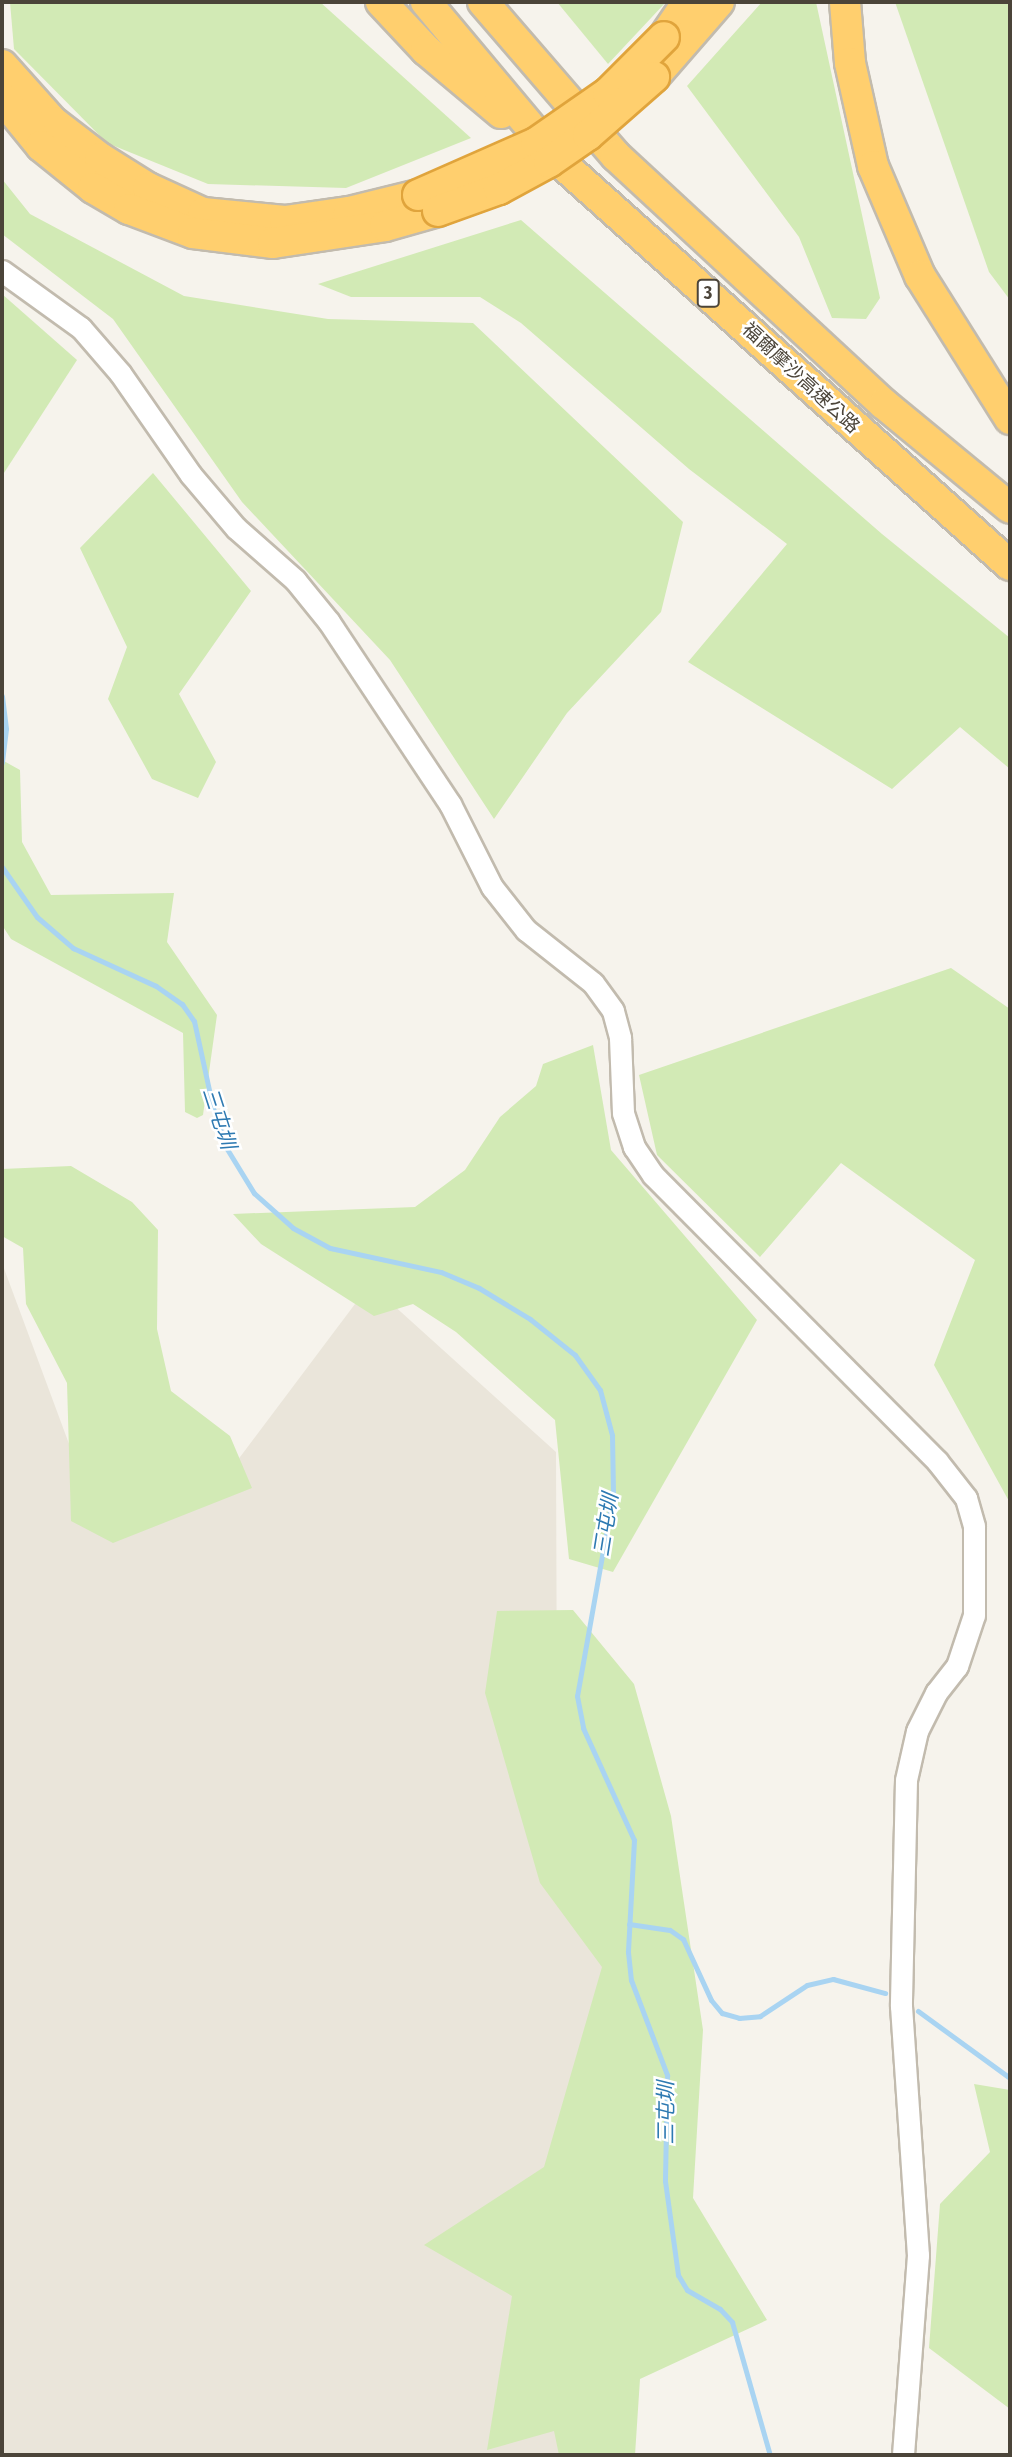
<!DOCTYPE html>
<html>
<head>
<meta charset="utf-8">
<style>
  body { margin:0 }
  #map { position:relative; width:1012px; height:2457px; overflow:hidden; background:#f6f3ec; font-family:"Fira Sans Condensed","Noto Sans TC",sans-serif }
  div>[style] { position:absolute }
  .residential>* { inset:0; background:#eae5da }
  .green>* { inset:0; background:#d2eab5 }
  .stream>* { height:5px; margin:-2.5px; padding:0 2.5px; transform-origin:2.5px; border-radius:2.5px; background:#a9d4f2 }
  .roads { filter:drop-shadow(2px 0 #c2bbae) drop-shadow(-2px 0 #c2bbae) drop-shadow(0 2px #c2bbae) drop-shadow(0 -2px #c2bbae) }
  .tertiary>* { height:21px; margin:-10.5px; padding:0 10.5px; transform-origin:10.5px; border-radius:10.5px; background:#fff }
  .motorway>* { height:30px; margin:-15px; padding:0 15px; transform-origin:15px; border-radius:15px; background:#ffcf6e }
  .bridges { filter:drop-shadow(2px 0 #e0a43c) drop-shadow(-2px 0 #e0a43c) drop-shadow(0 2px #e0a43c) drop-shadow(0 -2px #e0a43c) }
  .motorway-bridge>* { height:30px; margin:-15px; padding:0 15px; transform-origin:15px; border-radius:15px; background:#ffcf6e }
  span { translate:-50% -50%; white-space:nowrap; text-align:center; line-height:1.15; -webkit-text-stroke:5px #fff; paint-order:stroke }
  .shield-label span { padding:2px 5px; background:#fff; border:2px solid; border-radius:5px; -webkit-text-stroke-width:0 }
  .shield-label { font-size:18px; color:#4b4439; font-weight:700 }
  .street-label { font-size:19px; color:#4b4439 }
  .water-label { font-size:21px; color:#2e7ab2; font-style:italic }
  .frame { position:absolute; inset:0; border:4px solid #4b4439; pointer-events:none }
</style>
</head>
<body>
<div id="map">
  <div class="residential">
    <div style="clip-path:polygon(2px 1263px,95px 1514px,225px 1477px,370px 1284px,556px 1452px,557px 1726px,622px 1845px,583px 2455px,2px 2455px)"></div>
  </div>
  <div class="green">
    <div style="clip-path:polygon(10px 2px,320px 2px,471px 138px,346px 188px,208px 184px,107px 143px,14px 49px)"></div>
    <div style="clip-path:polygon(557px 2px,666px 2px,608px 64px)"></div>
    <div style="clip-path:polygon(762px 2px,816px 2px,880px 298px,866px 319px,832px 318px,799px 237px,687px 86px)"></div>
    <div style="clip-path:polygon(895px 2px,1010px 2px,1010px 300px,989px 272px)"></div>
    <div style="clip-path:polygon(2px 179px,30px 214px,184px 296px,328px 319px,473px 323px,683px 522px,661px 612px,567px 713px,494px 819px,390px 660px,242px 502px,113px 319px,2px 234px)"></div>
    <div style="clip-path:polygon(521px 220px,882px 534px,1010px 638px,1010px 769px,960px 727px,892px 789px,688px 662px,787px 544px,689px 469px,521px 323px,480px 297px,351px 297px,318px 284px)"></div>
    <div style="clip-path:polygon(2px 294px,77px 360px,2px 476px)"></div>
    <div style="clip-path:polygon(153px 473px,251px 591px,179px 694px,216px 762px,198px 798px,152px 779px,108px 699px,127px 647px,80px 548px)"></div>
    <div style="clip-path:polygon(2px 760px,20px 770px,22px 842px,51px 895px,174px 893px,167px 942px,217px 1015px,203px 1115px,197px 1118px,185px 1112px,183px 1033px,11px 939px,2px 925px)"></div>
    <div style="clip-path:polygon(951px 968px,1010px 1009px,1010px 1503px,934px 1365px,975px 1260px,841px 1163px,760px 1257px,657px 1155px,639px 1075px)"></div>
    <div style="clip-path:polygon(593px 1045px,611px 1150px,757px 1320px,613px 1572px,569px 1559px,555px 1420px,456px 1332px,413px 1304px,374px 1316px,261px 1244px,233px 1214px,415px 1207px,465px 1170px,500px 1117px,536px 1086px,543px 1064px)"></div>
    <div style="clip-path:polygon(71px 1166px,132px 1202px,158px 1230px,157px 1329px,171px 1391px,230px 1436px,252px 1488px,113px 1543px,71px 1521px,67px 1383px,26px 1304px,23px 1248px,2px 1236px,2px 1169px)"></div>
    <div style="clip-path:polygon(573px 1610px,634px 1684px,671px 1816px,703px 2030px,693px 2198px,767px 2320px,640px 2379px,635px 2455px,559px 2455px,554px 2431px,487px 2450px,512px 2296px,424px 2245px,544px 2167px,602px 1967px,540px 1883px,485px 1693px,497px 1611px)"></div>
    <div style="clip-path:polygon(974px 2084px,1010px 2090px,1010px 2409px,929px 2348px,940px 2204px,990px 2152px)"></div>
  </div>
  <div class="stream">
    <div style="left:2px;top:696px;width:33px;rotate:83deg"></div>
    <div style="left:6px;top:729px;width:34px;rotate:97deg"></div>
    <div style="left:2px;top:867px;width:61px;rotate:55deg"></div>
    <div style="left:37px;top:917px;width:48px;rotate:40.7deg"></div>
    <div style="left:73px;top:948px;width:91px;rotate:24.6deg"></div>
    <div style="left:156px;top:986px;width:32px;rotate:35deg"></div>
    <div style="left:182px;top:1004px;width:21px;rotate:55deg"></div>
    <div style="left:194px;top:1021px;width:89px;rotate:77.7deg"></div>
    <div style="left:213px;top:1108px;width:43px;rotate:71.1deg"></div>
    <div style="left:227px;top:1149px;width:52px;rotate:58.5deg"></div>
    <div style="left:254px;top:1193px;width:52px;rotate:41.9deg"></div>
    <div style="left:293px;top:1228px;width:42px;rotate:28.4deg"></div>
    <div style="left:330px;top:1248px;width:114px;rotate:12.2deg"></div>
    <div style="left:441px;top:1272px;width:41px;rotate:22.8deg"></div>
    <div style="left:479px;top:1288px;width:60px;rotate:31.3deg"></div>
    <div style="left:530px;top:1319px;width:58px;rotate:38.7deg"></div>
    <div style="left:575px;top:1355px;width:43px;rotate:54.5deg"></div>
    <div style="left:600px;top:1390px;width:47px;rotate:75.1deg"></div>
    <div style="left:612px;top:1435px;width:59px;rotate:89deg"></div>
    <div style="left:613px;top:1494px;width:205px;rotate:100.1deg"></div>
    <div style="left:577px;top:1696px;width:33px;rotate:79deg"></div>
    <div style="left:583px;top:1728px;width:123px;rotate:65.5deg"></div>
    <div style="left:634px;top:1840px;width:112px;rotate:93.1deg"></div>
    <div style="left:628px;top:1952px;width:28px;rotate:84deg"></div>
    <div style="left:631px;top:1980px;width:102px;rotate:69.2deg"></div>
    <div style="left:667px;top:2075px;width:106px;rotate:91.1deg"></div>
    <div style="left:665px;top:2181px;width:95px;rotate:82.1deg"></div>
    <div style="left:678px;top:2275px;width:17px;rotate:59deg"></div>
    <div style="left:687px;top:2290px;width:38px;rotate:30deg"></div>
    <div style="left:720px;top:2309px;width:18px;rotate:47deg"></div>
    <div style="left:732px;top:2322px;width:138px;rotate:74.1deg"></div>
    <div style="left:629px;top:1924px;width:41px;rotate:8.3deg"></div>
    <div style="left:670px;top:1930px;width:16px;rotate:35deg"></div>
    <div style="left:683px;top:1939px;width:67px;rotate:65.3deg"></div>
    <div style="left:711px;top:2000px;width:17px;rotate:50deg"></div>
    <div style="left:722px;top:2013px;width:18px;rotate:16deg"></div>
    <div style="left:739px;top:2018px;width:21px;rotate:-5deg"></div>
    <div style="left:760px;top:2016px;width:56px;rotate:-33.4deg"></div>
    <div style="left:807px;top:1985px;width:27px;rotate:-13deg"></div>
    <div style="left:833px;top:1979px;width:54px;rotate:15.1deg"></div>
    <div style="left:918px;top:2011px;width:114px;rotate:36.1deg"></div>
  </div>
  <div class="roads">
    <div class="tertiary">
      <div style="left:2px;top:271px;width:97px;rotate:35.8deg"></div>
      <div style="left:81px;top:328px;width:60px;rotate:49.1deg"></div>
      <div style="left:120px;top:373px;width:124px;rotate:55.2deg"></div>
      <div style="left:191px;top:475px;width:70px;rotate:49.7deg"></div>
      <div style="left:236px;top:528px;width:79px;rotate:41.4deg"></div>
      <div style="left:295px;top:580px;width:54px;rotate:51deg"></div>
      <div style="left:329px;top:622px;width:219px;rotate:56.4deg"></div>
      <div style="left:450px;top:804px;width:93px;rotate:63.2deg"></div>
      <div style="left:492px;top:887px;width:55px;rotate:51.7deg"></div>
      <div style="left:526px;top:930px;width:85px;rotate:38.3deg"></div>
      <div style="left:593px;top:983px;width:34px;rotate:54deg"></div>
      <div style="left:613px;top:1011px;width:28px;rotate:75deg"></div>
      <div style="left:620px;top:1038px;width:75px;rotate:87.7deg"></div>
      <div style="left:623px;top:1113px;width:36px;rotate:72deg"></div>
      <div style="left:634px;top:1147px;width:34px;rotate:56deg"></div>
      <div style="left:653px;top:1175px;width:403px;rotate:45.2deg"></div>
      <div style="left:937px;top:1461px;width:47px;rotate:51.9deg"></div>
      <div style="left:966px;top:1498px;width:29px;rotate:74deg"></div>
      <div style="left:974px;top:1526px;width:89px;rotate:90deg"></div>
      <div style="left:974px;top:1615px;width:54px;rotate:108.4deg"></div>
      <div style="left:957px;top:1666px;width:34px;rotate:128deg"></div>
      <div style="left:936px;top:1693px;width:42px;rotate:116.6deg"></div>
      <div style="left:917px;top:1731px;width:50px;rotate:102.7deg"></div>
      <div style="left:906px;top:1780px;width:226px;rotate:91.3deg"></div>
      <div style="left:901px;top:2006px;width:250px;rotate:86.1deg"></div>
      <div style="left:918px;top:2255px;width:201px;rotate:94.3deg"></div>
    </div>
    <div class="motorway">
      <div style="left:381px;top:2px;width:66px;rotate:46.8deg"></div>
      <div style="left:426px;top:50px;width:98px;rotate:40deg"></div>
      <div style="left:426px;top:2px;width:209px;rotate:50.1deg"></div>
      <div style="left:560px;top:162px;width:604px;rotate:41.85deg"></div>
      <div style="left:483px;top:2px;width:203px;rotate:49.2deg"></div>
      <div style="left:616px;top:156px;width:365px;rotate:42.8deg"></div>
      <div style="left:884px;top:404px;width:163px;rotate:39.5deg"></div>
      <div style="left:845px;top:2px;width:61px;rotate:85.3deg"></div>
      <div style="left:850px;top:63px;width:106px;rotate:77.4deg"></div>
      <div style="left:873px;top:166px;width:120px;rotate:66.9deg"></div>
      <div style="left:920px;top:276px;width:169px;rotate:57.8deg"></div>
      <div style="left:664px;top:37px;width:42px;rotate:-55.6deg"></div>
      <div style="left:2px;top:65px;width:76px;rotate:48.2deg"></div>
      <div style="left:53px;top:122px;width:59px;rotate:37.5deg"></div>
      <div style="left:100px;top:158px;width:57px;rotate:32deg"></div>
      <div style="left:148px;top:188px;width:60px;rotate:24.4deg"></div>
      <div style="left:203px;top:213px;width:82px;rotate:5.6deg"></div>
      <div style="left:285px;top:221px;width:65px;rotate:-8deg"></div>
      <div style="left:349px;top:212px;width:71px;rotate:-13.8deg"></div>
      <div style="left:654px;top:77px;width:99px;rotate:-49.1deg"></div>
      <div style="left:2px;top:98px;width:62px;rotate:50.9deg"></div>
      <div style="left:41px;top:146px;width:67px;rotate:38.9deg"></div>
      <div style="left:93px;top:188px;width:42px;rotate:30.3deg"></div>
      <div style="left:129px;top:209px;width:68px;rotate:20.6deg"></div>
      <div style="left:193px;top:233px;width:81px;rotate:7.1deg"></div>
      <div style="left:273px;top:243px;width:113px;rotate:-8.6deg"></div>
      <div style="left:385px;top:226px;width:55px;rotate:-15.8deg"></div>
    </div>
  </div>
  <div class="bridges">
    <div class="motorway-bridge">
      <div style="left:418px;top:195px;width:129px;rotate:-23.8deg"></div>
      <div style="left:536px;top:143px;width:88px;rotate:-34.8deg"></div>
      <div style="left:608px;top:93px;width:79px;rotate:-45deg"></div>
      <div style="left:438px;top:211px;width:65px;rotate:-19.8deg"></div>
      <div style="left:499px;top:189px;width:57px;rotate:-28.4deg"></div>
      <div style="left:549px;top:162px;width:47px;rotate:-34.7deg"></div>
      <div style="left:588px;top:135px;width:88px;rotate:-41.3deg"></div>
    </div>
  </div>
  <div class="shield-label">
    <span style="left:708px;top:293px">3</span>
  </div>
  <div class="street-label">
    <span style="left:801px;top:378px;rotate:43deg">福爾摩沙高速公路</span>
  </div>
  <div class="water-label">
    <span style="left:219px;top:1118px;rotate:72deg">三屯圳</span>
    <span style="left:606px;top:1525px;rotate:-81deg">三屯圳</span>
    <span style="left:666px;top:2113px;rotate:-90deg">三屯圳</span>
  </div>
  <div class="frame"></div>
</div>
</body>
</html>
